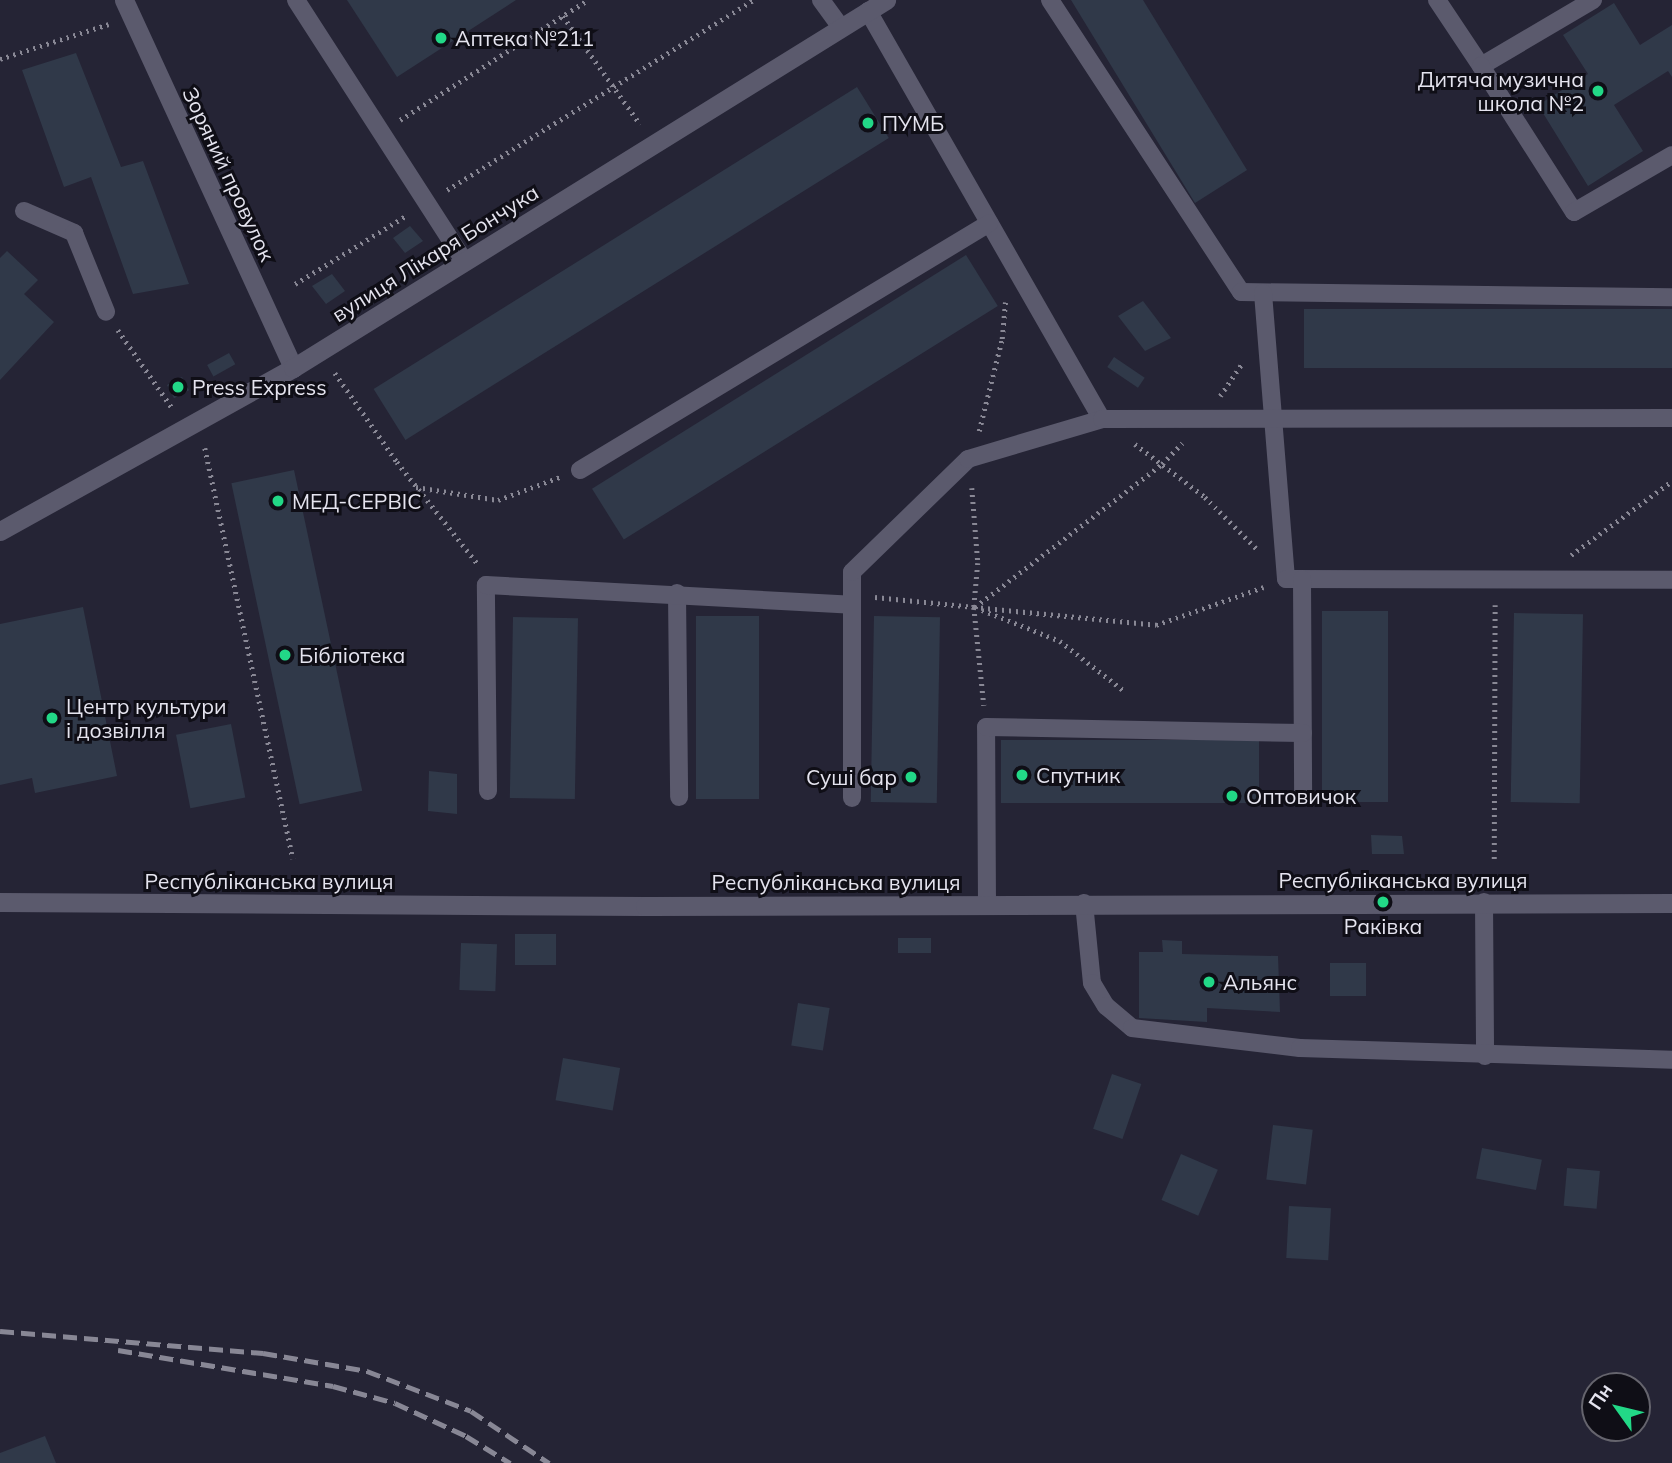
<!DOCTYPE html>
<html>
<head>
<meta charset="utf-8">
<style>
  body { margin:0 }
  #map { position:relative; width:1672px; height:1463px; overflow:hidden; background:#252435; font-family:Mulish,sans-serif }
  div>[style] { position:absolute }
  .building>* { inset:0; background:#303949; transform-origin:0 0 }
  .path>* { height:4.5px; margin-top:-2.25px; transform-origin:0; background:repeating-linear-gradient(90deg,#898895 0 2px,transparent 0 7px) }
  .service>* { height:18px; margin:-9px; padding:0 9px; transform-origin:9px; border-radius:9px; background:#5b5a6d }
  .minor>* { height:19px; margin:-9.5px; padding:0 9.5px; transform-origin:9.5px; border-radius:9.5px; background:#5b5a6d }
  .tertiary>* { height:19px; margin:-9.5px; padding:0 9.5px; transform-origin:9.5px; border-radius:9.5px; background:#5b5a6d }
  .secondary>* { height:19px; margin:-9.5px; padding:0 9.5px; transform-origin:9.5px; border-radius:9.5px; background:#5b5a6d }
  .rail>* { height:5px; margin-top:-2.5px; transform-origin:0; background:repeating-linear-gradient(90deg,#888795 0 14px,transparent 0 21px) }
  .dots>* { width:19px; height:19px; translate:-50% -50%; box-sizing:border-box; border:4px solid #0f0e16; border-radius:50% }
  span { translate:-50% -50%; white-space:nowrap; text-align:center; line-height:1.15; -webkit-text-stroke:6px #0f0e16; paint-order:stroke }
  .poi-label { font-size:21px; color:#e5e4ef }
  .left { translate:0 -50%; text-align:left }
  .right { translate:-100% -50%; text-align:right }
  .street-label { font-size:21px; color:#e5e4ef }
  .north { position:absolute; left:1581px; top:1372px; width:70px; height:70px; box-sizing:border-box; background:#0f0e16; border:2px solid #65646d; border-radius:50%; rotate:304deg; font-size:19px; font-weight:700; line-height:28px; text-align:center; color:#e5e4ef }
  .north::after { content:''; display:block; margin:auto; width:24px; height:32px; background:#22d887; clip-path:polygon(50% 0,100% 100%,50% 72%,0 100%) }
</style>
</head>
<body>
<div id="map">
  <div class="building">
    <div style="clip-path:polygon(347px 0,516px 0,397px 77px)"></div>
    <div style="clip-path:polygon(1071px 0,1143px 0,1247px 170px,1195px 203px)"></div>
    <div style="clip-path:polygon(1614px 3px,1640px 45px,1672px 25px,1672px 77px,1668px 71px,1614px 105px,1643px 151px,1588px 186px,1538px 105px,1588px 74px,1563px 35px)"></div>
    <div style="clip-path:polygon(76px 53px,121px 167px,143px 161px,189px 284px,133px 294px,91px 177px,64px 187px,22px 70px)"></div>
    <div style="left:857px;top:87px;width:60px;height:570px;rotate:58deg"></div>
    <div style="clip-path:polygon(410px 226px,423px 241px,405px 253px,393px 238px)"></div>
    <div style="clip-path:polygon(7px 251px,38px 280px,24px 294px,54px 322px,0 380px,0 258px)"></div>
    <div style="left:966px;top:255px;width:60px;height:441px;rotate:58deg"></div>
    <div style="clip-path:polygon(332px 274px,345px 291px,326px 304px,312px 286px)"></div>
    <div style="clip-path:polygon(1143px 301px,1171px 338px,1145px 351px,1118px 316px)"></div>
    <div style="left:1304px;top:309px;width:368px;height:59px"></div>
    <div style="left:229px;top:353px;width:13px;height:25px;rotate:61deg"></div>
    <div style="left:1114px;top:357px;width:37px;height:12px;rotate:34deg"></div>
    <div style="left:182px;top:377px;width:15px;height:17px;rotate:62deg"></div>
    <div style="left:294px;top:470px;width:328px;height:64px;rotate:78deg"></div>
    <div style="clip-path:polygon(83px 607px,117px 776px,35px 793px,32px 778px,0 785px,0 624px)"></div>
    <div style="left:1322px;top:611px;width:66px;height:191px"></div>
    <div style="left:1514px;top:613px;width:69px;height:189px;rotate:1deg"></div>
    <div style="left:696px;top:616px;width:63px;height:183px"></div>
    <div style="left:874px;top:616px;width:66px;height:186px;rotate:1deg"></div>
    <div style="left:513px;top:617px;width:65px;height:181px;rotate:1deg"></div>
    <div style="left:231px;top:724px;width:75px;height:56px;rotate:79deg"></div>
    <div style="left:1001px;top:740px;width:258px;height:63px"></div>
    <div style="clip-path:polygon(429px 771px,457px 774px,457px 814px,428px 811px)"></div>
    <div style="clip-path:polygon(1371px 835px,1402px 836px,1404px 854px,1372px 854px)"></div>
    <div style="left:515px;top:934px;width:41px;height:31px"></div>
    <div style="left:898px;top:938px;width:33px;height:15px"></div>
    <div style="clip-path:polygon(1162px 940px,1182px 941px,1182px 954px,1278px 956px,1280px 1012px,1207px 1008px,1207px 1022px,1139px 1018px,1139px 952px,1163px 952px)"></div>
    <div style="left:461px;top:943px;width:36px;height:47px;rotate:2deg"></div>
    <div style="left:1330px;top:963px;width:36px;height:33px"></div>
    <div style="left:798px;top:1003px;width:32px;height:43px;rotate:9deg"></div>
    <div style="left:563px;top:1058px;width:58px;height:43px;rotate:10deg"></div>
    <div style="left:1112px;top:1074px;width:31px;height:58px;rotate:19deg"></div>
    <div style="left:1273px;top:1125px;width:40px;height:55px;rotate:7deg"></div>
    <div style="left:1482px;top:1148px;width:61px;height:31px;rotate:11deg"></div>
    <div style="left:1181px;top:1154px;width:40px;height:50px;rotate:23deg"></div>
    <div style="left:1567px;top:1168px;width:33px;height:38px;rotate:5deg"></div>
    <div style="left:1289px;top:1206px;width:42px;height:52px;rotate:3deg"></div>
    <div style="clip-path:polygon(45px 1436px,56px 1463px,0 1463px,0 1453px)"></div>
  </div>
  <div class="path">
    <div style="left:563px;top:16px;width:133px;rotate:54.5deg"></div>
    <div style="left:0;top:59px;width:114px;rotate:-17.8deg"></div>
    <div style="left:400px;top:120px;width:223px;rotate:-32.6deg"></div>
    <div style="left:447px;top:190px;width:361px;rotate:-31.8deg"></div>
    <div style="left:295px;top:284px;width:132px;rotate:-31.6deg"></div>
    <div style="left:118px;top:330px;width:96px;rotate:55.2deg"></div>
    <div style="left:335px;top:373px;width:108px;rotate:55.1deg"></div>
    <div style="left:397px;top:462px;width:129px;rotate:51.6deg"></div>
    <div style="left:1220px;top:396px;width:41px;rotate:-55.9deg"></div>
    <div style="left:979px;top:431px;width:95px;rotate:-76deg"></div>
    <div style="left:1002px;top:339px;width:37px;rotate:-85deg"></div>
    <div style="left:1135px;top:444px;width:88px;rotate:37.1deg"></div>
    <div style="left:1205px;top:497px;width:75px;rotate:45deg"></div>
    <div style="left:205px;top:448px;width:420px;rotate:77.9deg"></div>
    <div style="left:416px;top:487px;width:83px;rotate:9deg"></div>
    <div style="left:498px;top:500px;width:66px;rotate:-20.4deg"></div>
    <div style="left:972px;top:488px;width:75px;rotate:85.4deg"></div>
    <div style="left:978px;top:563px;width:44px;rotate:95.2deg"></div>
    <div style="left:1571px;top:555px;width:125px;rotate:-36.2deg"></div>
    <div style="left:875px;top:597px;width:100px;rotate:5.8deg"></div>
    <div style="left:974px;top:607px;width:99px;rotate:84.2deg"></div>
    <div style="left:974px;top:607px;width:183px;rotate:5.6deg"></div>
    <div style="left:1156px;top:625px;width:114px;rotate:-19.4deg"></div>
    <div style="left:975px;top:607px;width:235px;rotate:-37.4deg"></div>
    <div style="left:1162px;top:464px;width:29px;rotate:-46deg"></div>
    <div style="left:982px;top:610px;width:84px;rotate:21.7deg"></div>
    <div style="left:1060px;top:641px;width:80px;rotate:37.9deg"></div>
    <div style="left:1494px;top:859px;width:254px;rotate:-89.8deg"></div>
  </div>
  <div class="service">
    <div style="left:296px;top:0;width:310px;rotate:57.2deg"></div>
    <div style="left:821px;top:0;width:34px;rotate:54deg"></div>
    <div style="left:1050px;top:0;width:349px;rotate:56.8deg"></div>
    <div style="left:1241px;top:292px;width:431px;rotate:0.7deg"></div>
    <div style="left:1437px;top:0;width:79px;rotate:56.3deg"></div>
    <div style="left:1593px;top:0;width:130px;rotate:149.5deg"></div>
    <div style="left:1481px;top:66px;width:173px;rotate:57.5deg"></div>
    <div style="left:1574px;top:212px;width:113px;rotate:-30.2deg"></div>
    <div style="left:868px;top:11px;width:470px;rotate:60.2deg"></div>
    <div style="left:24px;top:211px;width:55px;rotate:23.7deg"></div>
    <div style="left:74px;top:233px;width:85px;rotate:67.9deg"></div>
    <div style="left:1263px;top:293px;width:287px;rotate:85.4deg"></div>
    <div style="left:1286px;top:579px;width:386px;rotate:0.1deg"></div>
    <div style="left:580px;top:470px;width:478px;rotate:-31.1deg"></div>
    <div style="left:1302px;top:579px;width:218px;rotate:89.7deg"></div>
    <div style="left:677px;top:593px;width:204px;rotate:89.4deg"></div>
    <div style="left:488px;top:791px;width:206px;rotate:-90.6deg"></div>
    <div style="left:486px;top:585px;width:366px;rotate:3.1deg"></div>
    <div style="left:852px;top:798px;width:226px;rotate:-90deg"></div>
    <div style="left:852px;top:572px;width:162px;rotate:-44.2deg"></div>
    <div style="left:968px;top:459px;width:140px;rotate:-16.6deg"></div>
    <div style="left:1102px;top:419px;width:570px;rotate:-0.1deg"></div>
    <div style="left:1484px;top:902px;width:154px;rotate:89.6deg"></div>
    <div style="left:1084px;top:903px;width:80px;rotate:84.3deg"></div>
    <div style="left:1092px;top:983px;width:27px;rotate:59deg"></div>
    <div style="left:1106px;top:1006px;width:34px;rotate:40deg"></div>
    <div style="left:1132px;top:1028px;width:169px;rotate:6.8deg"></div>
    <div style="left:1300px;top:1048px;width:372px;rotate:1.8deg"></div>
    <div style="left:987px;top:904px;width:177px;rotate:-90.3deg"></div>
    <div style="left:986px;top:727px;width:317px;rotate:1.1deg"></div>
  </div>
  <div class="minor">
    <div style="left:124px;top:0;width:405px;rotate:65.3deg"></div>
  </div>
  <div class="tertiary">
    <div style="left:0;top:531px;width:335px;rotate:-29.1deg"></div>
    <div style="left:293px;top:368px;width:698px;rotate:-31.82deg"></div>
  </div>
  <div class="secondary">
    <div style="left:0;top:902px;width:645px;rotate:0.36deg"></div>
    <div style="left:645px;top:906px;width:1027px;rotate:-0.17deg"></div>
  </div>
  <div class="rail">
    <div style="left:0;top:1331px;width:264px;rotate:4.8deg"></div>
    <div style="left:263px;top:1353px;width:106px;rotate:9.8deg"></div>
    <div style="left:367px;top:1371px;width:111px;rotate:21deg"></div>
    <div style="left:471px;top:1411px;width:94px;rotate:33.7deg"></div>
    <div style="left:118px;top:1350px;width:218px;rotate:9.5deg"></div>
    <div style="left:333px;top:1386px;width:64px;rotate:15.3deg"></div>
    <div style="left:395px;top:1403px;width:78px;rotate:24.9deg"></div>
    <div style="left:466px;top:1436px;width:52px;rotate:31.5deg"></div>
  </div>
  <div class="dots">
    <div style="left:441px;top:38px;background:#22d887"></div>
    <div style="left:1598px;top:91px;background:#22d887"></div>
    <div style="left:868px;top:123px;background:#22d887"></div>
    <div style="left:178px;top:387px;background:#22d887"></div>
    <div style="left:278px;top:501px;background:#22d887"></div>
    <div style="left:285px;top:655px;background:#22d887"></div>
    <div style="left:52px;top:718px;background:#22d887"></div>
    <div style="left:1022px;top:775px;background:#22d887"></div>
    <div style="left:911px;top:777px;background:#22d887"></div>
    <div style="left:1232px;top:796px;background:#22d887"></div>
    <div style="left:1383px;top:902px;background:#22d887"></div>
    <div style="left:1209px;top:982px;background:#22d887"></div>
  </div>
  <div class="poi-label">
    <span class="left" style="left:455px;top:38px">Аптека №211</span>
    <span class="right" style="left:1584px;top:91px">Дитяча музична<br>школа №2</span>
    <span class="left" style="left:882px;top:123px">ПУМБ</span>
    <span class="left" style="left:192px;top:387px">Press Express</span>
    <span class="left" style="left:292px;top:501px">МЕД-СЕРВІС</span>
    <span class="left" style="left:299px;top:655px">Бібліотека</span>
    <span class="left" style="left:66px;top:718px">Центр культури<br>і дозвілля</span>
    <span class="left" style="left:1036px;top:775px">Спутник</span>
    <span class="right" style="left:897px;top:777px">Суші бар</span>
    <span class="left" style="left:1246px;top:796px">Оптовичок</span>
    <span style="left:1383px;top:926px">Раківка</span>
    <span class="left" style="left:1223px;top:982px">Альянс</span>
  </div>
  <div class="street-label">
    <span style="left:229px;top:174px;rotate:65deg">Зоряний провулок</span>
    <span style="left:435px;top:253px;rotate:-32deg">вулиця Лікаря Бончука</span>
    <span style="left:1403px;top:880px">Республіканська вулиця</span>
    <span style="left:269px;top:881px">Республіканська вулиця</span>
    <span style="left:836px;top:882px">Республіканська вулиця</span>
  </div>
  <div class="north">Пн</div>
</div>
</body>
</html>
